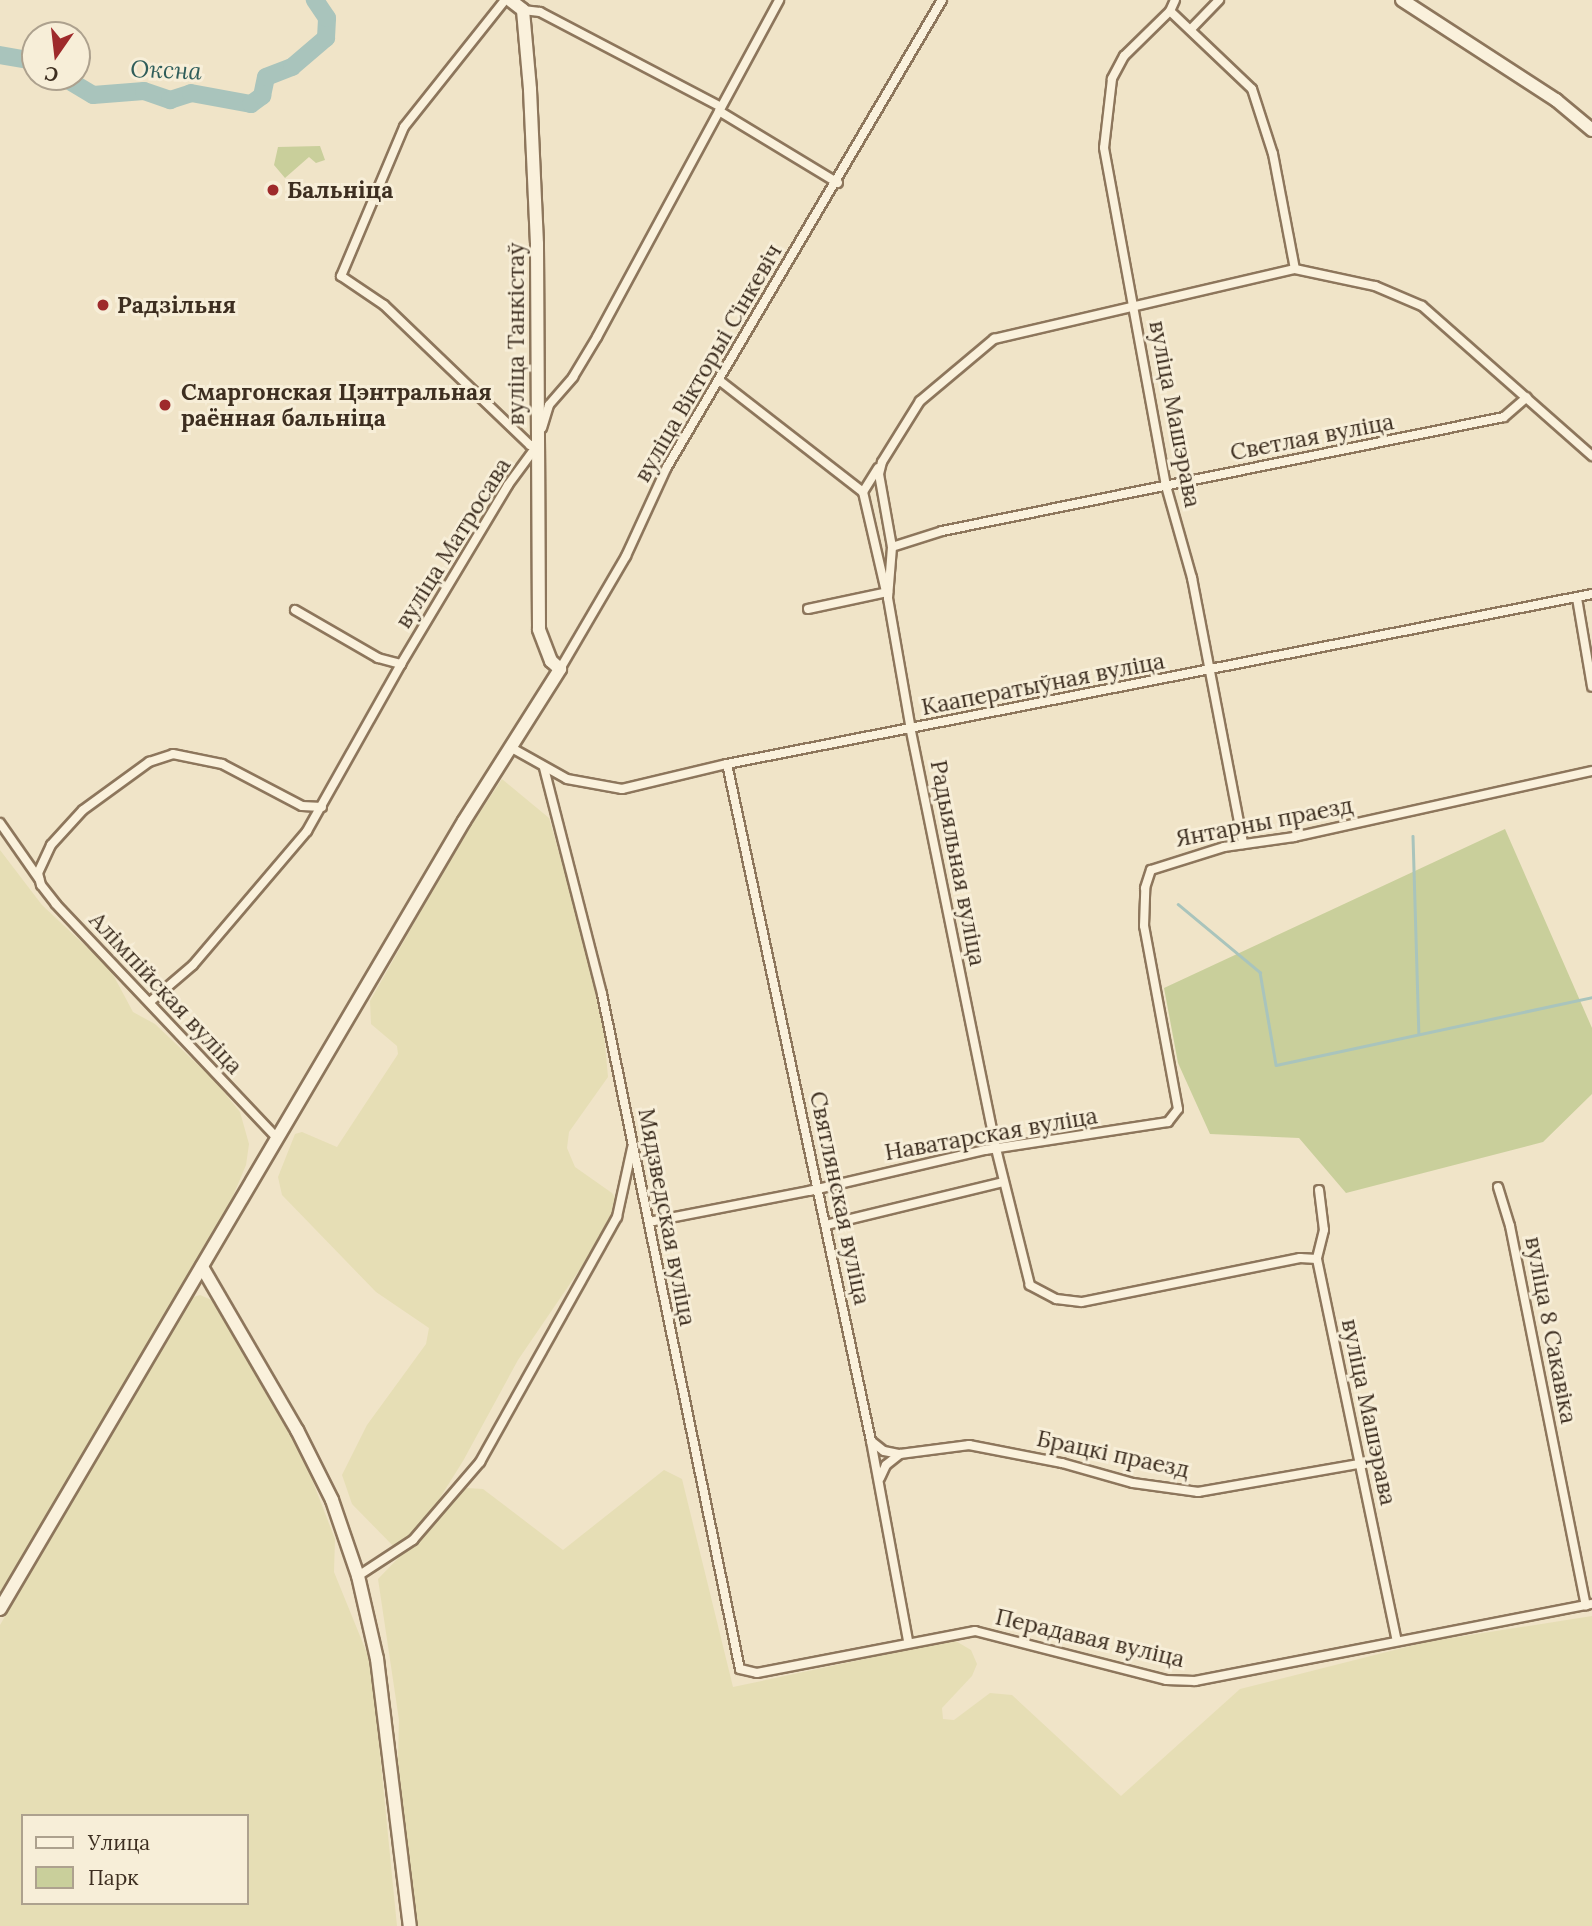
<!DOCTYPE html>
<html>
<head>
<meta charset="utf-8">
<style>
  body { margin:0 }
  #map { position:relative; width:1592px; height:1926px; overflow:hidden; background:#f0e4c8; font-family:Lora,serif }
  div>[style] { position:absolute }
  .farmland>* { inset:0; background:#e6deb5 }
  .green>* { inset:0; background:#c9cf9b }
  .stream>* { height:2.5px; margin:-1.25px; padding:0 1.25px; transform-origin:1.25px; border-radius:1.25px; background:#a9c4bc }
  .river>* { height:18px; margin:-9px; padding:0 9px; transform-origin:9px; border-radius:9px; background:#a9c4bc }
  .roads { filter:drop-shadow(2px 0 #8d765c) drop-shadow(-2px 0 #8d765c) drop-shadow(0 2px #8d765c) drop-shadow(0 -2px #8d765c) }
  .street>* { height:8px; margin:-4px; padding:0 4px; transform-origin:4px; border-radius:4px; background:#faf1dc }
  .secondary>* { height:12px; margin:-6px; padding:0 6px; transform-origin:6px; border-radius:6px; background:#faf1dc }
  .dots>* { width:19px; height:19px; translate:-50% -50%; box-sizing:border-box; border:4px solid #f7eed8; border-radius:50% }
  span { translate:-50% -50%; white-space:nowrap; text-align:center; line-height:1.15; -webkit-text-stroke:6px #f7eed8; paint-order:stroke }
  .poi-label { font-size:23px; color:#3d2e20; font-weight:700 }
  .left { translate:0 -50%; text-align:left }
  .street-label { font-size:23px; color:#3d2e20 }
  .water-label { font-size:24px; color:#2f5d5a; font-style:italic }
  .legend { position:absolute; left:21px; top:1814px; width:228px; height:91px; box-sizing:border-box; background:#f7eed8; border:2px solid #ada18e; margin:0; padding:9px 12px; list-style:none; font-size:21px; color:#3d2e20 }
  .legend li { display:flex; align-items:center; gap:14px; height:35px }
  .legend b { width:35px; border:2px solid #ada18e }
  .north { position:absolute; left:21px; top:21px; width:70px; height:70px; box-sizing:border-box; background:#f7eed8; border:2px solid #ada18e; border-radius:50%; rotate:194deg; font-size:19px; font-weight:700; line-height:28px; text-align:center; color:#3d2e20 }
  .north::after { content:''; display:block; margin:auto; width:24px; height:32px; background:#9e2a2b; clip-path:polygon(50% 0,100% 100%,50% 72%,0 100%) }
</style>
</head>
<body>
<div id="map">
  <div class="farmland">
    <div style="clip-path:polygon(502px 779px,549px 818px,584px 940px,604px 1034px,608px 1077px,569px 1132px,567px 1148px,575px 1167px,612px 1193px,618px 1203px,593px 1250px,518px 1360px,463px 1461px,428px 1517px,398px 1551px,352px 1504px,342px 1475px,367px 1425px,426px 1344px,429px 1328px,376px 1292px,282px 1195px,278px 1177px,295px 1134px,302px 1132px,337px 1147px,398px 1054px,397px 1046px,371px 1024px,370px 1001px,460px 842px)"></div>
    <div style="clip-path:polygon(0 850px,42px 905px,110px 969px,133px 1012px,155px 1024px,215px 1081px,240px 1112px,249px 1144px,246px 1165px,228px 1208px,0 1598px)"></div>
    <div style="clip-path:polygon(evenodd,200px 1295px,214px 1301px,270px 1392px,296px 1438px,335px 1539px,334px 1572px,371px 1663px,397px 1926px,0 1926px,0 1625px,190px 1298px,200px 1295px,23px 1816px,247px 1816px,247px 1903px,23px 1903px,23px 1816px)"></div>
    <div style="clip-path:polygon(664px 1470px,682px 1479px,733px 1687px,954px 1640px,971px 1650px,977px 1664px,972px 1676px,942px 1708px,943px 1719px,954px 1720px,990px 1693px,1012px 1695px,1121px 1796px,1240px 1689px,1426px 1642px,1592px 1616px,1592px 1926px,415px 1926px,398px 1761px,399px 1720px,378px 1579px,466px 1488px,483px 1489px,563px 1550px)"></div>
  </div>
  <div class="green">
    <div style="clip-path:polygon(320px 146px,325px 160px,316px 163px,309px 157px,285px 178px,274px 165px,278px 147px)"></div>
    <div style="clip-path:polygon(1505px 829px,1592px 1028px,1592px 1094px,1543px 1142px,1346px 1193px,1299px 1138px,1210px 1134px,1178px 1063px,1164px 988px)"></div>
  </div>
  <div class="stream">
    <div style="left:1413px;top:836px;width:198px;rotate:88.3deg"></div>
    <div style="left:1178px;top:904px;width:107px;rotate:39.7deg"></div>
    <div style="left:1260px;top:972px;width:94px;rotate:80.2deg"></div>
    <div style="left:1276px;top:1065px;width:323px;rotate:-12.1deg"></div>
  </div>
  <div class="river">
    <div style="left:0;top:55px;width:36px;rotate:10deg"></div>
    <div style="left:63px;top:77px;width:35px;rotate:31deg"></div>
    <div style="left:93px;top:95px;width:51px;rotate:-4.5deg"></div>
    <div style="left:144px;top:91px;width:28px;rotate:19deg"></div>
    <div style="left:170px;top:100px;width:22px;rotate:-18deg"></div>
    <div style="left:191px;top:93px;width:61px;rotate:10.4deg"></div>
    <div style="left:251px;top:104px;width:14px;rotate:-36deg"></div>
    <div style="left:262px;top:96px;width:19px;rotate:-78deg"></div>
    <div style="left:266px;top:77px;width:28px;rotate:-21deg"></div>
    <div style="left:292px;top:67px;width:45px;rotate:-40.5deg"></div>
    <div style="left:326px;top:38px;width:20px;rotate:-87deg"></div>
    <div style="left:327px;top:18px;width:22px;rotate:-124deg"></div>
  </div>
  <div class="roads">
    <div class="street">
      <div style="left:505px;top:0;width:162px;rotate:128.5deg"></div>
      <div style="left:404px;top:127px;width:162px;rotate:112.9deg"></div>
      <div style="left:341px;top:276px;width:52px;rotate:34deg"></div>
      <div style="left:384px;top:305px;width:202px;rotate:43.8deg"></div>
      <div style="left:530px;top:445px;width:7px"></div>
      <div style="left:1175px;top:0;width:12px;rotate:114deg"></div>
      <div style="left:1170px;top:11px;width:64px;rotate:135.6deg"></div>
      <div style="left:1124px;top:56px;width:26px;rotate:118deg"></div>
      <div style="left:1112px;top:79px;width:69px;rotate:96.6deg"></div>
      <div style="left:1104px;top:148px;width:344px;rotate:79.6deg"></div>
      <div style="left:1166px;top:486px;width:96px;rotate:74.2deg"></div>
      <div style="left:1192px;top:578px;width:271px;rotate:79.1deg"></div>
      <div style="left:523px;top:10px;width:17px;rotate:7deg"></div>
      <div style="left:540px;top:12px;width:204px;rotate:27.7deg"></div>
      <div style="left:1170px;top:11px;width:113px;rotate:43.6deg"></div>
      <div style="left:1252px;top:89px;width:68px;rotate:72.1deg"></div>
      <div style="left:1273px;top:154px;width:117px;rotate:79.2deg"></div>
      <div style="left:1192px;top:28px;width:39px;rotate:-46deg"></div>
      <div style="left:719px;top:111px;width:139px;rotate:31.2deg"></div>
      <div style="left:719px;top:380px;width:182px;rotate:37.9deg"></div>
      <div style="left:863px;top:492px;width:103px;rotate:77deg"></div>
      <div style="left:542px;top:428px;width:24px;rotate:-73deg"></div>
      <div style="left:549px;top:405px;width:37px;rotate:-49deg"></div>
      <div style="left:573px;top:377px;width:47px;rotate:-59deg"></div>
      <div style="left:597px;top:337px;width:383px;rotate:-61.6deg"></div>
      <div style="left:863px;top:492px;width:28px;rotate:-58deg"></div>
      <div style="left:892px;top:547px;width:52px;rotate:-17.7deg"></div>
      <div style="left:942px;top:531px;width:573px;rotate:-11.47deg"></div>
      <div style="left:1504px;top:417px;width:30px;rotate:-41deg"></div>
      <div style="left:1577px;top:598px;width:90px;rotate:80.4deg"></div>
      <div style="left:808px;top:609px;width:82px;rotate:-12deg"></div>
      <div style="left:295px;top:610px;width:96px;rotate:30deg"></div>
      <div style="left:378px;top:658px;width:24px;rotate:15deg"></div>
      <div style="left:560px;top:669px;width:131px;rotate:-59.7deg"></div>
      <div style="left:626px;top:556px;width:98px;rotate:-65.3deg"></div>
      <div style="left:667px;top:467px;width:542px;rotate:-59.51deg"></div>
      <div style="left:510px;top:747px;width:65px;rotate:29.3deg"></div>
      <div style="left:567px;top:779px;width:56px;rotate:10.3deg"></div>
      <div style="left:622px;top:789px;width:108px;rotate:-13.4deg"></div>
      <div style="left:727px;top:764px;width:882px;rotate:-11.12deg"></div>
      <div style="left:727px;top:764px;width:692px;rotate:77.99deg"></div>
      <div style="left:871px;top:1441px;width:203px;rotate:79.5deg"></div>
      <div style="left:544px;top:768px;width:233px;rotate:75.6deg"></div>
      <div style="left:602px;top:994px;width:689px;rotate:78.45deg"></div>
      <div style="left:740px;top:1669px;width:17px;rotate:13deg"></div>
      <div style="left:757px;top:1673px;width:222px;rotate:-10.9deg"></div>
      <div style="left:975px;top:1631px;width:197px;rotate:14.4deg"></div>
      <div style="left:1166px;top:1680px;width:29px;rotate:2deg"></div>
      <div style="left:1195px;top:1681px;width:404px;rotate:-11deg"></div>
      <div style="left:0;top:823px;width:68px;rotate:55.1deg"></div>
      <div style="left:151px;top:1001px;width:55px;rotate:-40.6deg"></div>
      <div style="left:193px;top:965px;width:176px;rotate:-49.6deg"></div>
      <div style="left:307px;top:831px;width:192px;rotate:-60.6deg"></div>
      <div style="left:401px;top:664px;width:209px;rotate:-59.1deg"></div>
      <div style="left:508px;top:485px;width:47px;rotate:-53.6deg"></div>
      <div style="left:277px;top:1138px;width:322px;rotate:-133.4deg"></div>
      <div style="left:56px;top:904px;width:24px;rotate:-128deg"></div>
      <div style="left:41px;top:885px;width:12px;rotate:-104deg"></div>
      <div style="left:38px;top:873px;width:31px;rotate:-65deg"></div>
      <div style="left:51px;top:845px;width:47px;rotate:-47.6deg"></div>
      <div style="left:83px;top:810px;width:82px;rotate:-36deg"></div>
      <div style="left:149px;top:762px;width:25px;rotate:-18deg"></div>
      <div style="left:173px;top:754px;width:50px;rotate:11.5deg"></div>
      <div style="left:222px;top:764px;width:90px;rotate:27.7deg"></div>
      <div style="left:302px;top:806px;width:20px;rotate:3deg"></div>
      <div style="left:1498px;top:1187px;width:41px;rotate:72.9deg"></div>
      <div style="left:1510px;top:1226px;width:387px;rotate:78.7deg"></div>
      <div style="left:1319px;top:1190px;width:40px;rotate:82.9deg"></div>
      <div style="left:1324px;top:1230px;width:30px;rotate:104deg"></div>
      <div style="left:1317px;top:1259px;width:390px;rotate:78.2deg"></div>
      <div style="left:649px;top:1222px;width:163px;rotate:-11deg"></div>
      <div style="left:809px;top:1191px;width:181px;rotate:-13.1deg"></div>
      <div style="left:985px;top:1150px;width:185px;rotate:-8.7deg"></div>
      <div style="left:1168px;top:1122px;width:16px;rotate:-52deg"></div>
      <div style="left:1178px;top:1109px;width:186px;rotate:-100.5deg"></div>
      <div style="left:1144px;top:926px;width:38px;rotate:-88deg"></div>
      <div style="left:1145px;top:888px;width:19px;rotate:-72deg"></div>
      <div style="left:1151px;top:870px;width:77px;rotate:-17.5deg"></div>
      <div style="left:1224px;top:847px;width:71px;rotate:-8.1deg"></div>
      <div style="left:1294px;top:837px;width:305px;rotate:-12.5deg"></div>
      <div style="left:826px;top:1225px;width:183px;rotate:-13.6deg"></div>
      <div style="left:1317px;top:1259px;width:17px;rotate:-177deg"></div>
      <div style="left:1300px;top:1258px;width:223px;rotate:168.6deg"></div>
      <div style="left:1081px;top:1302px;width:25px;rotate:-173deg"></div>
      <div style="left:1056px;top:1299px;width:30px;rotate:-152deg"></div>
      <div style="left:1030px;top:1285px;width:140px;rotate:-104deg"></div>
      <div style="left:996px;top:1149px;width:428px;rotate:-101.5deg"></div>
      <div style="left:911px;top:730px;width:134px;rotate:-99.9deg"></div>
      <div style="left:888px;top:598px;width:51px;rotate:-85.5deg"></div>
      <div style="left:892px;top:547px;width:74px;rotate:-100.1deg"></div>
      <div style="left:879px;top:474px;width:12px;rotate:-76deg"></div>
      <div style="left:882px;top:462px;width:72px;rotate:-58.1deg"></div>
      <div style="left:920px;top:401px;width:97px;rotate:-40deg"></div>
      <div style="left:994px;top:339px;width:309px;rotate:-13.1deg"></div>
      <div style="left:1295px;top:269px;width:82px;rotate:12deg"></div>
      <div style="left:1375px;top:286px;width:51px;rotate:23.1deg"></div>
      <div style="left:1422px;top:306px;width:227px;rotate:41.4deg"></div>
      <div style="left:871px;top:1441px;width:16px;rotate:38deg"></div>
      <div style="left:884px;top:1451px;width:16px;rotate:11deg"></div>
      <div style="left:900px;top:1454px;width:70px;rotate:-7.4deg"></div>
      <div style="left:969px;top:1445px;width:95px;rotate:11deg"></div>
      <div style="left:1062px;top:1463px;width:74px;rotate:15.7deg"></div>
      <div style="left:1133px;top:1483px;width:66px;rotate:7.9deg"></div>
      <div style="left:1198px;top:1492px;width:162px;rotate:-9.9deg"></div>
      <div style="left:880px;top:1478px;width:14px;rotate:-65deg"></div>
      <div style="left:886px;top:1465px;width:18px;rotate:-38deg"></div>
      <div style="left:358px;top:1576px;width:66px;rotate:-33.2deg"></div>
      <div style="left:413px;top:1540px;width:103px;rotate:-49.3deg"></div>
      <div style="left:480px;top:1462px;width:281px;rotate:-60.8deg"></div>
      <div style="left:617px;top:1217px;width:71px;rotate:-77.7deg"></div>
    </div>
    <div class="secondary">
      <div style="left:1402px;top:0;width:184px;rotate:33deg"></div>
      <div style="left:1556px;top:100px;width:47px;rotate:39.8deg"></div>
      <div style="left:202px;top:1267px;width:189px;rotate:59.8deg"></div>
      <div style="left:297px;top:1430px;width:78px;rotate:63.4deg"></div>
      <div style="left:332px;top:1500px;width:80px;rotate:71.1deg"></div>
      <div style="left:358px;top:1576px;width:85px;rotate:77.1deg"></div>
      <div style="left:377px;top:1659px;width:269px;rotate:83deg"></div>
      <div style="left:0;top:1609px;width:914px;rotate:-59.51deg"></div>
      <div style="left:464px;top:821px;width:180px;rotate:-57.7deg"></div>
      <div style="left:560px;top:669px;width:12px;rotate:-138deg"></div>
      <div style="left:551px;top:661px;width:34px;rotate:-111deg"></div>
      <div style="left:539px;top:629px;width:385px;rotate:-90.3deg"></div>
      <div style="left:537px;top:244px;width:155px;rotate:-92.6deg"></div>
      <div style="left:530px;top:89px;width:79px;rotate:-95.1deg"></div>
      <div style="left:523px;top:10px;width:16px;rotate:-142deg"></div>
    </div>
  </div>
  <div class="dots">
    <div style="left:273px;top:190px;background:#9e2a2b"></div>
    <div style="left:103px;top:305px;background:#9e2a2b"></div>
    <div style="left:165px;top:405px;background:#9e2a2b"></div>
  </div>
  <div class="poi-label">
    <span class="left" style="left:287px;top:190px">Бальніца</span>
    <span class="left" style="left:117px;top:305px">Радзільня</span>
    <span class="left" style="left:181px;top:405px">Смаргонская Цэнтральная<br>раённая бальніца</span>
  </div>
  <div class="street-label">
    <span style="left:516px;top:334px;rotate:-90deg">вуліца Танкістаў</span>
    <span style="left:708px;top:363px;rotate:-60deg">вуліца Вікторыі Сінкевіч</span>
    <span style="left:1175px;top:414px;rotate:79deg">вуліца Машэрава</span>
    <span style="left:1312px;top:437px;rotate:-11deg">Светлая вуліца</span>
    <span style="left:453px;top:543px;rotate:-58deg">вуліца Матросава</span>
    <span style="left:1043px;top:684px;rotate:-11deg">Кааператыўная вуліца</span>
    <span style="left:1264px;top:822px;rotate:-11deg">Янтарны праезд</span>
    <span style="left:958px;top:863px;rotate:79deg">Радыяльная вуліца</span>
    <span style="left:166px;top:993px;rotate:47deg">Алімпійская вуліца</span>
    <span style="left:991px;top:1134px;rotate:-10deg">Наватарская вуліца</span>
    <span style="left:840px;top:1198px;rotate:78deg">Святлянская вуліца</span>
    <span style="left:667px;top:1217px;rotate:79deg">Мядзведская вуліца</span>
    <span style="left:1551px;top:1330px;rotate:79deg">вуліца 8 Сакавіка</span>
    <span style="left:1369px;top:1412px;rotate:78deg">вуліца Машэрава</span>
    <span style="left:1113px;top:1454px;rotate:12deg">Брацкі праезд</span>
    <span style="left:1090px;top:1638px;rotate:13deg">Перадавая вуліца</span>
  </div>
  <div class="water-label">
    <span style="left:166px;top:70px;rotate:2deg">Оксна</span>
  </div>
  <ul class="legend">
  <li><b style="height:9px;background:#faf1dc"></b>Улица</li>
  <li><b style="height:19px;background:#c9cf9b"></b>Парк</li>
  </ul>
  <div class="north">С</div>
</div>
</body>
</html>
